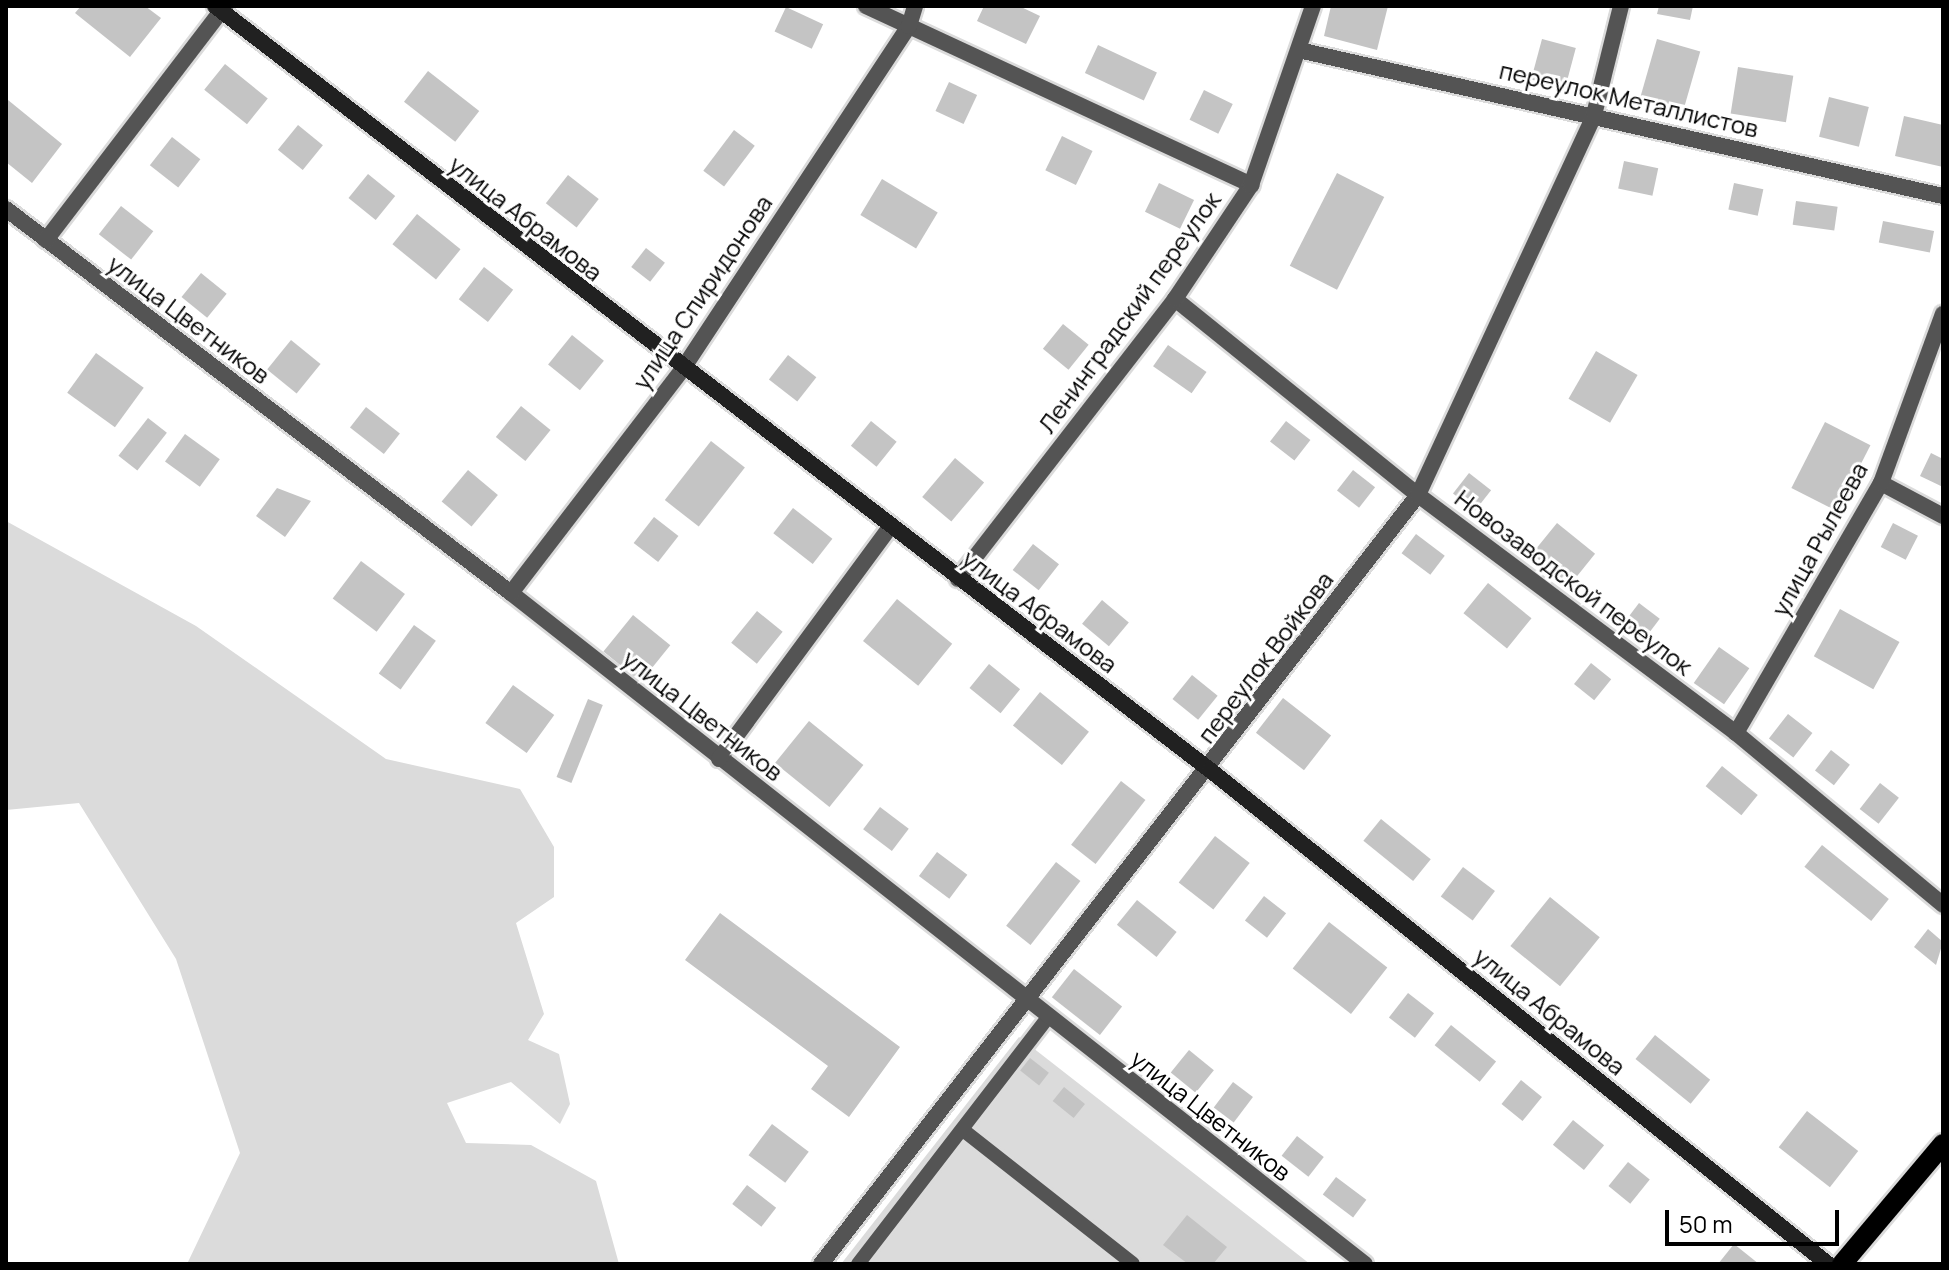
<!DOCTYPE html>
<html>
<head>
<meta charset="utf-8">
<style>
  body { margin:0 }
  #map { position:relative; width:1949px; height:1270px; overflow:hidden; background:#fff; font-family:Manrope,sans-serif }
  div>[style] { position:absolute }
  .green>* { inset:0; background:#dbdbdb }
  .building>* { inset:0; background:#c4c4c4; transform-origin:0 0 }
  .roads { filter:drop-shadow(2px 0 #dbdbdb) drop-shadow(-2px 0 #dbdbdb) drop-shadow(0 2px #dbdbdb) drop-shadow(0 -2px #dbdbdb) }
  .lane>* { height:14px; margin:-7px; padding:0 7px; transform-origin:7px; border-radius:7px; background:#545454 }
  .street>* { height:16px; margin:-8px; padding:0 8px; transform-origin:8px; border-radius:8px; background:#545454 }
  .secondary>* { height:16px; margin:-8px; padding:0 8px; transform-origin:8px; border-radius:8px; background:#212121 }
  .primary>* { height:20px; margin:-10px; padding:0 10px; transform-origin:10px; border-radius:10px; background:#000 }
  span { translate:-50% -50%; white-space:nowrap; text-align:center; line-height:1.15; -webkit-text-stroke:6px #fff; paint-order:stroke }
  .street-label { font-size:24px; color:#000 }
  .frame { position:absolute; inset:0; border:8px solid #000; pointer-events:none }
  .scale { position:absolute; left:1665px; top:1210px; width:174px; height:36px; box-sizing:border-box; border:4px solid #000; border-top:0; padding-left:10px; font-size:24px; line-height:28px; white-space:nowrap; color:#000; -webkit-text-stroke:6px #fff; paint-order:stroke }
</style>
</head>
<body>
<div id="map">
  <div class="green">
    <div style="clip-path:polygon(6px 521px,196px 626px,386px 759px,520px 789px,554px 847px,554px 897px,516px 923px,544px 1014px,528px 1040px,559px 1054px,570px 1104px,560px 1124px,511px 1082px,447px 1103px,466px 1143px,531px 1145px,596px 1181px,619px 1264px,187px 1264px,240px 1153px,176px 959px,79px 803px,6px 810px)"></div>
    <div style="clip-path:polygon(1019px 1037px,1310px 1264px,841px 1264px)"></div>
  </div>
  <div class="building">
    <div style="clip-path:polygon(81px 6px,145px 6px,161px 18px,130px 57px,75px 13px)"></div>
    <div style="clip-path:polygon(984px 6px,1019px 6px,1040px 16px,1026px 44px,977px 21px)"></div>
    <div style="clip-path:polygon(1331px 6px,1388px 6px,1377px 50px,1324px 36px)"></div>
    <div style="clip-path:polygon(1659px 6px,1693px 6px,1690px 20px,1657px 14px)"></div>
    <div style="left:786px;top:7px;width:41px;height:27px;rotate:25deg"></div>
    <div style="left:1542px;top:39px;width:35px;height:42px;rotate:15deg"></div>
    <div style="left:1657px;top:39px;width:45px;height:60px;rotate:16deg"></div>
    <div style="left:1098px;top:45px;width:65px;height:31px;rotate:25deg"></div>
    <div style="left:225px;top:64px;width:55px;height:33px;rotate:39deg"></div>
    <div style="left:1738px;top:67px;width:56px;height:47px;rotate:9deg"></div>
    <div style="left:428px;top:71px;width:65px;height:39px;rotate:38deg"></div>
    <div style="left:949px;top:82px;width:31px;height:32px;rotate:25deg"></div>
    <div style="left:1204px;top:90px;width:32px;height:33px;rotate:26deg"></div>
    <div style="left:1829px;top:97px;width:41px;height:41px;rotate:14deg"></div>
    <div style="clip-path:polygon(8px 100px,62px 144px,32px 183px,6px 162px)"></div>
    <div style="clip-path:polygon(1904px 116px,1943px 125px,1943px 167px,1895px 156px)"></div>
    <div style="left:298px;top:125px;width:32px;height:32px;rotate:39deg"></div>
    <div style="left:734px;top:130px;width:26px;height:51px;rotate:37deg"></div>
    <div style="left:1062px;top:136px;width:34px;height:38px;rotate:26deg"></div>
    <div style="left:172px;top:137px;width:36px;height:36px;rotate:38deg"></div>
    <div style="left:1624px;top:161px;width:35px;height:28px;rotate:12deg"></div>
    <div style="left:1337px;top:173px;width:53px;height:104px;rotate:27deg"></div>
    <div style="left:368px;top:174px;width:35px;height:31px;rotate:39deg"></div>
    <div style="left:568px;top:175px;width:39px;height:36px;rotate:38deg"></div>
    <div style="left:882px;top:179px;width:65px;height:42px;rotate:31deg"></div>
    <div style="left:1159px;top:183px;width:39px;height:32px;rotate:26deg"></div>
    <div style="left:1734px;top:183px;width:30px;height:27px;rotate:12deg"></div>
    <div style="left:1796px;top:201px;width:42px;height:24px;rotate:8deg"></div>
    <div style="left:121px;top:206px;width:41px;height:36px;rotate:38deg"></div>
    <div style="left:417px;top:214px;width:56px;height:39px;rotate:39deg"></div>
    <div style="left:1883px;top:221px;width:52px;height:22px;rotate:11deg"></div>
    <div style="left:646px;top:248px;width:24px;height:24px;rotate:38deg"></div>
    <div style="left:484px;top:267px;width:37px;height:41px;rotate:38deg"></div>
    <div style="left:201px;top:273px;width:33px;height:31px;rotate:39deg"></div>
    <div style="left:1063px;top:324px;width:33px;height:32px;rotate:39deg"></div>
    <div style="left:572px;top:335px;width:41px;height:38px;rotate:39deg"></div>
    <div style="left:291px;top:340px;width:38px;height:38px;rotate:39deg"></div>
    <div style="left:1168px;top:345px;width:47px;height:26px;rotate:35deg"></div>
    <div style="left:1596px;top:351px;width:48px;height:55px;rotate:30deg"></div>
    <div style="left:96px;top:353px;width:59px;height:49px;rotate:36deg"></div>
    <div style="left:788px;top:355px;width:36px;height:31px;rotate:38deg"></div>
    <div style="left:521px;top:406px;width:38px;height:40px;rotate:39deg"></div>
    <div style="left:366px;top:407px;width:43px;height:26px;rotate:38deg"></div>
    <div style="left:148px;top:418px;width:24px;height:48px;rotate:38deg"></div>
    <div style="left:871px;top:421px;width:33px;height:32px;rotate:39deg"></div>
    <div style="left:1286px;top:421px;width:31px;height:26px;rotate:38deg"></div>
    <div style="left:1825px;top:422px;width:51px;height:74px;rotate:27deg"></div>
    <div style="left:185px;top:434px;width:43px;height:34px;rotate:36deg"></div>
    <div style="left:711px;top:441px;width:43px;height:75px;rotate:38deg"></div>
    <div style="clip-path:polygon(1931px 453px,1943px 459px,1943px 487px,1920px 476px)"></div>
    <div style="left:955px;top:458px;width:38px;height:51px;rotate:40deg"></div>
    <div style="left:468px;top:470px;width:39px;height:41px;rotate:40deg"></div>
    <div style="left:1353px;top:470px;width:28px;height:26px;rotate:38deg"></div>
    <div style="left:1469px;top:473px;width:28px;height:26px;rotate:38deg"></div>
    <div style="clip-path:polygon(277px 488px,311px 501px,285px 537px,256px 516px)"></div>
    <div style="left:793px;top:508px;width:50px;height:32px;rotate:38deg"></div>
    <div style="left:654px;top:517px;width:31px;height:33px;rotate:38deg"></div>
    <div style="left:1557px;top:523px;width:49px;height:40px;rotate:39deg"></div>
    <div style="left:1893px;top:523px;width:28px;height:27px;rotate:27deg"></div>
    <div style="left:1416px;top:534px;width:36px;height:24px;rotate:37deg"></div>
    <div style="left:1033px;top:544px;width:33px;height:33px;rotate:38deg"></div>
    <div style="left:361px;top:561px;width:55px;height:47px;rotate:37deg"></div>
    <div style="left:1488px;top:583px;width:56px;height:39px;rotate:39deg"></div>
    <div style="left:897px;top:599px;width:71px;height:54px;rotate:39deg"></div>
    <div style="left:1102px;top:600px;width:35px;height:31px;rotate:40deg"></div>
    <div style="left:1639px;top:603px;width:26px;height:27px;rotate:37deg"></div>
    <div style="left:1840px;top:609px;width:68px;height:54px;rotate:29deg"></div>
    <div style="left:757px;top:611px;width:33px;height:41px;rotate:39deg"></div>
    <div style="left:633px;top:615px;width:48px;height:47px;rotate:39deg"></div>
    <div style="left:414px;top:625px;width:27px;height:60px;rotate:36deg"></div>
    <div style="left:1719px;top:647px;width:37px;height:44px;rotate:35deg"></div>
    <div style="left:1591px;top:663px;width:26px;height:27px;rotate:39deg"></div>
    <div style="left:989px;top:664px;width:40px;height:31px;rotate:39deg"></div>
    <div style="left:1192px;top:675px;width:33px;height:31px;rotate:39deg"></div>
    <div style="left:513px;top:685px;width:51px;height:47px;rotate:36deg"></div>
    <div style="left:1040px;top:692px;width:63px;height:43px;rotate:39deg"></div>
    <div style="left:1283px;top:698px;width:61px;height:44px;rotate:38deg"></div>
    <div style="left:588px;top:699px;width:16px;height:84px;rotate:22deg"></div>
    <div style="left:1788px;top:714px;width:31px;height:31px;rotate:38deg"></div>
    <div style="left:809px;top:721px;width:70px;height:54px;rotate:39deg"></div>
    <div style="left:1831px;top:750px;width:24px;height:26px;rotate:38deg"></div>
    <div style="left:1722px;top:766px;width:46px;height:26px;rotate:39deg"></div>
    <div style="left:1121px;top:781px;width:31px;height:81px;rotate:38deg"></div>
    <div style="left:1880px;top:783px;width:24px;height:33px;rotate:38deg"></div>
    <div style="left:880px;top:807px;width:36px;height:28px;rotate:37deg"></div>
    <div style="left:1381px;top:819px;width:64px;height:28px;rotate:39deg"></div>
    <div style="left:1215px;top:836px;width:44px;height:59px;rotate:38deg"></div>
    <div style="left:1822px;top:845px;width:86px;height:28px;rotate:39deg"></div>
    <div style="left:937px;top:852px;width:38px;height:30px;rotate:37deg"></div>
    <div style="left:1056px;top:862px;width:31px;height:81px;rotate:38deg"></div>
    <div style="left:1463px;top:867px;width:40px;height:37px;rotate:37deg"></div>
    <div style="left:1264px;top:896px;width:28px;height:31px;rotate:38deg"></div>
    <div style="left:1550px;top:897px;width:64px;height:63px;rotate:39deg"></div>
    <div style="left:1137px;top:900px;width:51px;height:32px;rotate:39deg"></div>
    <div style="clip-path:polygon(720px 913px,900px 1047px,849px 1117px,811px 1089px,828px 1066px,685px 960px)"></div>
    <div style="left:1329px;top:922px;width:74px;height:59px;rotate:38deg"></div>
    <div style="clip-path:polygon(1928px 929px,1943px 942px,1936px 965px,1914px 947px)"></div>
    <div style="left:1074px;top:969px;width:61px;height:36px;rotate:38deg"></div>
    <div style="left:1408px;top:993px;width:33px;height:31px;rotate:38deg"></div>
    <div style="left:1451px;top:1025px;width:58px;height:26px;rotate:39deg"></div>
    <div style="left:1655px;top:1035px;width:71px;height:31px;rotate:39deg"></div>
    <div style="left:1189px;top:1050px;width:32px;height:29px;rotate:39deg"></div>
    <div style="left:1030px;top:1058px;width:24px;height:16px;rotate:38deg"></div>
    <div style="left:1521px;top:1080px;width:27px;height:31px;rotate:39deg"></div>
    <div style="left:1233px;top:1082px;width:25px;height:32px;rotate:37deg"></div>
    <div style="left:1064px;top:1087px;width:27px;height:18px;rotate:39deg"></div>
    <div style="left:1807px;top:1111px;width:65px;height:46px;rotate:38deg"></div>
    <div style="left:1573px;top:1120px;width:40px;height:32px;rotate:39deg"></div>
    <div style="left:772px;top:1124px;width:46px;height:39px;rotate:37deg"></div>
    <div style="left:1297px;top:1136px;width:34px;height:25px;rotate:38deg"></div>
    <div style="left:1628px;top:1162px;width:28px;height:31px;rotate:39deg"></div>
    <div style="left:1336px;top:1177px;width:38px;height:22px;rotate:37deg"></div>
    <div style="left:747px;top:1185px;width:37px;height:24px;rotate:38deg"></div>
    <div style="clip-path:polygon(1187px 1215px,1227px 1247px,1213px 1264px,1188px 1264px,1163px 1245px)"></div>
    <div style="clip-path:polygon(1734px 1244px,1759px 1264px,1718px 1264px)"></div>
  </div>
  <div class="roads">
    <div class="lane">
      <div style="left:963px;top:1130px;width:216px;rotate:38.2deg"></div>
      <div style="left:858px;top:1264px;width:309px;rotate:-52.4deg"></div>
    </div>
    <div class="street">
      <div style="left:866px;top:6px;width:425px;rotate:24.9deg"></div>
      <div style="left:1303px;top:51px;width:656px;rotate:12.77deg"></div>
      <div style="left:6px;top:209px;width:634px;rotate:37.25deg"></div>
      <div style="left:511px;top:593px;width:1086px;rotate:38.16deg"></div>
      <div style="left:46px;top:240px;width:295px;rotate:-52.6deg"></div>
      <div style="left:1175px;top:299px;width:312px;rotate:38.9deg"></div>
      <div style="left:1418px;top:495px;width:397px;rotate:36.8deg"></div>
      <div style="left:1736px;top:733px;width:269px;rotate:39.7deg"></div>
      <div style="left:1881px;top:483px;width:70px;rotate:28deg"></div>
      <div style="left:958px;top:579px;width:354px;rotate:-52.2deg"></div>
      <div style="left:1175px;top:299px;width:137px;rotate:-56.3deg"></div>
      <div style="left:1251px;top:185px;width:189px;rotate:-70.9deg"></div>
      <div style="left:511px;top:593px;width:281px;rotate:-52.5deg"></div>
      <div style="left:682px;top:370px;width:412px;rotate:-56.6deg"></div>
      <div style="left:909px;top:26px;width:21px;rotate:-73deg"></div>
      <div style="left:1736px;top:733px;width:289px;rotate:-59.9deg"></div>
      <div style="left:1881px;top:483px;width:180px;rotate:-69.9deg"></div>
      <div style="left:719px;top:759px;width:288px;rotate:-53.6deg"></div>
      <div style="left:821px;top:1264px;width:974px;rotate:-52.18deg"></div>
      <div style="left:1418px;top:495px;width:419px;rotate:-65.1deg"></div>
      <div style="left:1594px;top:115px;width:112px;rotate:-76.1deg"></div>
    </div>
    <div class="secondary">
      <div style="left:215px;top:6px;width:1254px;rotate:37.52deg"></div>
      <div style="left:1210px;top:770px;width:791px;rotate:38.64deg"></div>
    </div>
    <div class="primary">
      <div style="left:1842px;top:1264px;width:157px;rotate:-49.9deg"></div>
    </div>
  </div>
  <div class="street-label">
    <span style="left:1629px;top:99px;rotate:13deg">переулок Металлистов</span>
    <span style="left:526px;top:218px;rotate:38deg">улица Абрамова</span>
    <span style="left:702px;top:292px;rotate:-56deg">улица Спиридонова</span>
    <span style="left:1129px;top:312px;rotate:-54deg">Ленинградский переулок</span>
    <span style="left:189px;top:319px;rotate:37deg">улица Цветников</span>
    <span style="left:1819px;top:539px;rotate:-61deg">улица Рылеева</span>
    <span style="left:1574px;top:582px;rotate:37deg">Новозаводской переулок</span>
    <span style="left:1040px;top:611px;rotate:37deg">улица Абрамова</span>
    <span style="left:1265px;top:657px;rotate:-53deg">переулок Войкова</span>
    <span style="left:703px;top:715px;rotate:38deg">улица Цветников</span>
    <span style="left:1550px;top:1011px;rotate:39deg">улица Абрамова</span>
    <span style="left:1211px;top:1115px;rotate:38deg">улица Цветников</span>
  </div>
  <div class="frame"></div>
  <div class="scale">50 m</div>
</div>
</body>
</html>
